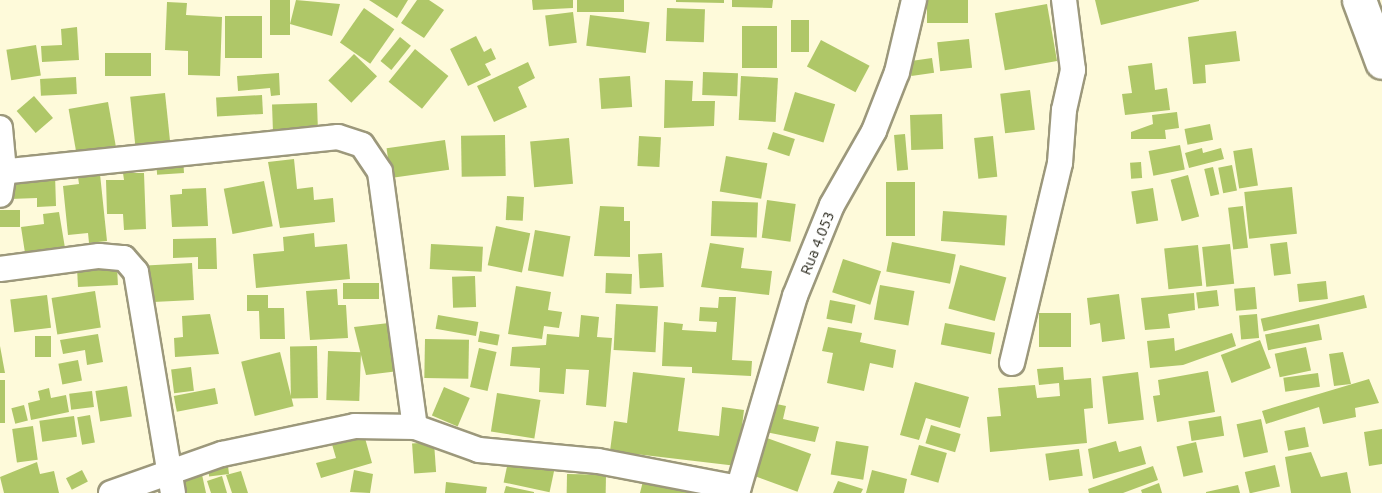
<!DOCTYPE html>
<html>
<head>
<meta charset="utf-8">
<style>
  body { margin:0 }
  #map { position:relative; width:1382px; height:493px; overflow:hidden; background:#fefada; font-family:Ubuntu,sans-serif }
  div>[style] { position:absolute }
  .building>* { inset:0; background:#afc768; transform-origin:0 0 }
  .roads { filter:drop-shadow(2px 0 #9c987b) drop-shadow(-2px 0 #9c987b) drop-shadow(0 2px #9c987b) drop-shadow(0 -2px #9c987b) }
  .minor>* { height:24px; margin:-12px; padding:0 12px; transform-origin:12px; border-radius:12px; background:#fff }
  .secondary>* { height:33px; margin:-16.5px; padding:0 16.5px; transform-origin:16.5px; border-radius:16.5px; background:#fff }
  span { translate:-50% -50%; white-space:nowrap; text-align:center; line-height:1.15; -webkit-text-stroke:4.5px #fff; paint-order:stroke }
  .street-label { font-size:15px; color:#242317 }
</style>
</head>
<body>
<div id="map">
  <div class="building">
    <div style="left:270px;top:0;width:20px;height:35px"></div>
    <div style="clip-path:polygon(296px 0,340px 4px,332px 36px,290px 24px)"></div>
    <div style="clip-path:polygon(369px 0,408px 0,397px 18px)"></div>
    <div style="clip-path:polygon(417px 0,429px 0,444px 10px,424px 38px,401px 23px)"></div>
    <div style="clip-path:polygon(532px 0,573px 0,573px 8px,533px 10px)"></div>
    <div style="left:577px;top:0;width:47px;height:12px"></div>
    <div style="clip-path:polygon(676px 0,724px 0,724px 3px,676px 2px)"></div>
    <div style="clip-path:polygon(732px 0,773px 0,772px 8px,732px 7px)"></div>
    <div style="left:927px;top:0;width:41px;height:23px"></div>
    <div style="clip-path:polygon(1095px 0,1199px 0,1199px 1px,1101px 25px)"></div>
    <div style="clip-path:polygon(167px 2px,187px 3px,186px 15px,222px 17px,220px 76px,188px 75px,188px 51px,165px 50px)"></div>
    <div style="left:1047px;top:4px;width:58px;height:53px;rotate:80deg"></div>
    <div style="left:364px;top:8px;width:37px;height:42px;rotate:35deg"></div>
    <div style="left:667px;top:8px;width:38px;height:33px;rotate:2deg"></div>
    <div style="left:573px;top:12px;width:31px;height:28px;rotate:83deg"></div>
    <div style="left:590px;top:15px;width:60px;height:31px;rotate:7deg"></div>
    <div style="left:225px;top:16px;width:37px;height:42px"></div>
    <div style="left:791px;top:20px;width:18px;height:32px"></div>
    <div style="left:777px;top:26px;width:42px;height:35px;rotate:90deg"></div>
    <div style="clip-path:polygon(77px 27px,79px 60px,42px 62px,41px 46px,62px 45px,61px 29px)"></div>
    <div style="clip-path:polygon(1236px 31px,1240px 61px,1205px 65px,1206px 83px,1193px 84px,1188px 37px)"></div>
    <div style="clip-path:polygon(476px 36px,484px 52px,491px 48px,496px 59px,485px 64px,491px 75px,468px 86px,450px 49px)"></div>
    <div style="left:400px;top:37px;width:14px;height:31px;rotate:39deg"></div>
    <div style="left:969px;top:39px;width:29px;height:32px;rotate:84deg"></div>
    <div style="left:821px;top:40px;width:55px;height:30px;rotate:28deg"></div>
    <div style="left:36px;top:45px;width:31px;height:30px;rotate:81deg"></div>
    <div style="left:415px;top:49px;width:43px;height:42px;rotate:39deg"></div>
    <div style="left:151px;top:53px;width:23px;height:46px;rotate:90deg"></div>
    <div style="left:354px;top:54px;width:32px;height:37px;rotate:44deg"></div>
    <div style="left:932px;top:58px;width:15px;height:23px;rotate:82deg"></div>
    <div style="clip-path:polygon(528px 62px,535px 78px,518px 87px,527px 107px,494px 122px,477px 86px)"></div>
    <div style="clip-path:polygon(1152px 63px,1155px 90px,1167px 88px,1170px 110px,1125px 115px,1122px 94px,1132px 93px,1128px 66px)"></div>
    <div style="left:703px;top:72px;width:35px;height:23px;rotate:2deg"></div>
    <div style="clip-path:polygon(279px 73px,280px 95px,271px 96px,270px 88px,238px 91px,237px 76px)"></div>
    <div style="left:630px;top:76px;width:31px;height:31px;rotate:86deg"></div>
    <div style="left:741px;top:76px;width:37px;height:44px;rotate:3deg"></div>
    <div style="left:76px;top:77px;width:17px;height:36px;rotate:87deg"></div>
    <div style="clip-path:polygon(665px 80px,693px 81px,692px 101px,715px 101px,714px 126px,664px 128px)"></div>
    <div style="left:1030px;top:90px;width:40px;height:30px;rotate:83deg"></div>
    <div style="left:795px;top:92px;width:42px;height:40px;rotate:17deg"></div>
    <div style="left:165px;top:93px;width:49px;height:35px;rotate:84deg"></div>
    <div style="left:262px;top:95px;width:19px;height:46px;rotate:87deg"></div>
    <div style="left:34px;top:96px;width:29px;height:23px;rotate:49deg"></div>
    <div style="left:108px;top:102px;width:50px;height:40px;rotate:80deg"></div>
    <div style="left:317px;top:103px;width:31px;height:45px;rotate:88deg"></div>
    <div style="clip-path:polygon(1177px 112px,1179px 128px,1165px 130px,1166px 139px,1131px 139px,1131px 132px,1153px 124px,1152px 115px)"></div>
    <div style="left:942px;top:114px;width:35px;height:32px;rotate:88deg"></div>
    <div style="left:1210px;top:124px;width:16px;height:26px;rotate:79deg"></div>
    <div style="left:773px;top:132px;width:23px;height:18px;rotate:18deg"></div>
    <div style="left:905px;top:134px;width:36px;height:11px;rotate:85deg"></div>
    <div style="left:505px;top:135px;width:41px;height:44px;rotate:89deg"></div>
    <div style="left:639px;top:136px;width:22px;height:30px;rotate:3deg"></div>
    <div style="left:993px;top:136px;width:41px;height:19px;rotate:84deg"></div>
    <div style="left:569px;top:138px;width:46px;height:39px;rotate:85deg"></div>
    <div style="left:445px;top:140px;width:30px;height:59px;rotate:82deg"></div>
    <div style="left:1180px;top:145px;width:25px;height:32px;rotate:79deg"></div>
    <div style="clip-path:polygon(1202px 148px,1203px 153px,1221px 148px,1224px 159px,1189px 168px,1185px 153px)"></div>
    <div style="left:1252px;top:148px;width:38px;height:19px;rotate:81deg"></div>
    <div style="left:726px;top:156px;width:42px;height:36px;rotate:10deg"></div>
    <div style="left:183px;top:158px;width:15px;height:27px;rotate:86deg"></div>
    <div style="clip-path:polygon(294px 159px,297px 189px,313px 187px,314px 200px,333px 198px,335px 222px,280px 228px,268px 162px)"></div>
    <div style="left:1141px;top:162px;width:16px;height:11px;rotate:86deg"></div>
    <div style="left:1232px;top:165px;width:26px;height:14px;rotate:79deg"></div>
    <div style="left:1213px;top:167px;width:28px;height:9px;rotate:77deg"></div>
    <div style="clip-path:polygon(123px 173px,144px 173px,146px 229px,124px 230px,123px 214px,107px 214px,106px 180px,124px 180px)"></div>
    <div style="clip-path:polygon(55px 174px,56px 206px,37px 207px,37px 198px,10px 199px,9px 177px)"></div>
    <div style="clip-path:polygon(100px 174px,107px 241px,89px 243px,88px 233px,68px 235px,63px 186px,79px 184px,78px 177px)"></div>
    <div style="left:1188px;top:175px;width:43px;height:18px;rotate:75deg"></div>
    <div style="left:264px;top:181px;width:46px;height:41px;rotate:79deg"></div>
    <div style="left:886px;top:182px;width:29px;height:54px"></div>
    <div style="left:1292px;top:187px;width:47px;height:48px;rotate:84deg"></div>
    <div style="clip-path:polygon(206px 188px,208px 226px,172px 227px,170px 195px,182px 194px,182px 189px)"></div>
    <div style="left:1153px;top:188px;width:33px;height:22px;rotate:81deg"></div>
    <div style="left:507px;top:196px;width:17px;height:24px;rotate:3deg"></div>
    <div style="left:767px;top:200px;width:29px;height:38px;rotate:8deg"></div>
    <div style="left:712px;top:201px;width:46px;height:35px;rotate:2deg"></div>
    <div style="clip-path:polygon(600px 206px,624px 207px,624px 221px,630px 221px,630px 257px,594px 256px)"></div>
    <div style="left:1243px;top:206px;width:42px;height:15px;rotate:83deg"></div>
    <div style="left:0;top:210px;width:20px;height:17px"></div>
    <div style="left:943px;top:211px;width:64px;height:30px;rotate:4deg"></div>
    <div style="clip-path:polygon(59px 212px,65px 248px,25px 253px,21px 227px,44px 224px,43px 214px)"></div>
    <div style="left:496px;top:226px;width:35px;height:40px;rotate:12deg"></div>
    <div style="left:535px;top:230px;width:36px;height:41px;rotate:10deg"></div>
    <div style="clip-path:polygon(314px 233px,315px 247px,347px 244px,350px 279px,256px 288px,253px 254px,284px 251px,283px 237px)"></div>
    <div style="clip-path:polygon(216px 238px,217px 269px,198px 269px,198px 257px,173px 258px,173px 239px)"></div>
    <div style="left:892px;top:242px;width:65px;height:30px;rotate:11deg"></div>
    <div style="left:1287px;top:242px;width:32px;height:17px;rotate:83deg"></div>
    <div style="clip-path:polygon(710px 243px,744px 248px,741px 268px,772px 271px,769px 295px,701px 287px)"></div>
    <div style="left:431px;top:244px;width:52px;height:25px;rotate:3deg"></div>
    <div style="left:1230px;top:244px;width:40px;height:28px;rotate:84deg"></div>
    <div style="left:1198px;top:245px;width:41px;height:34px;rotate:84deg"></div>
    <div style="left:662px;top:253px;width:34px;height:24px;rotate:87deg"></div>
    <div style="left:843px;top:259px;width:40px;height:35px;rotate:18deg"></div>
    <div style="left:192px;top:263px;width:37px;height:46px;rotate:87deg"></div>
    <div style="left:960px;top:265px;width:48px;height:45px;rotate:15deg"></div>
    <div style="left:117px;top:267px;width:18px;height:40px;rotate:87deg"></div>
    <div style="left:606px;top:273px;width:26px;height:20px;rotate:2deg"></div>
    <div style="left:475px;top:276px;width:31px;height:23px;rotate:88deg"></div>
    <div style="left:1326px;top:281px;width:18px;height:29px;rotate:84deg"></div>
    <div style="left:343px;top:283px;width:36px;height:16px"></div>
    <div style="left:880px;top:285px;width:35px;height:35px;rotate:10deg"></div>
    <div style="clip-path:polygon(516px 286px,551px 292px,548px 310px,562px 312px,559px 328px,544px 326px,542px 339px,508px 334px)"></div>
    <div style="left:1255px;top:287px;width:22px;height:21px;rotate:85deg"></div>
    <div style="clip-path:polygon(337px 289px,338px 305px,346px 305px,348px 338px,310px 340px,306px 291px)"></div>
    <div style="left:1217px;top:290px;width:16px;height:21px;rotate:83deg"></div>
    <div style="left:95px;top:291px;width:37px;height:44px;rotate:81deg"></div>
    <div style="clip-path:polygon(1194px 293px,1195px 310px,1168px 314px,1170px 328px,1145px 330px,1141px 298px)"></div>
    <div style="clip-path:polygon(1119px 294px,1125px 339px,1102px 342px,1100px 323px,1090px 325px,1087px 298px)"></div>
    <div style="left:47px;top:295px;width:33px;height:37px;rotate:83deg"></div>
    <div style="clip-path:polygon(247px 295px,268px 295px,268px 308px,284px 308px,285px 339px,260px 339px,259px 311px,247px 311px)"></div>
    <div style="left:1364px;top:295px;width:13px;height:106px;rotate:77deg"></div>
    <div style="clip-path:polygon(719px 297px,736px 297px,732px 360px,752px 361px,751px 376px,692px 373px,692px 367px,662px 366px,664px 322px,683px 324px,682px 330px,716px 332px,717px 322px,699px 321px,700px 307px,718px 308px)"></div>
    <div style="left:830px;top:300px;width:26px;height:19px;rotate:11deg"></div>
    <div style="left:616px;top:304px;width:42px;height:46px;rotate:3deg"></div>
    <div style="left:1071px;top:313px;width:34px;height:32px;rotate:90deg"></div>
    <div style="clip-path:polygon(210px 314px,219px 354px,175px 357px,174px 338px,183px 337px,182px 316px)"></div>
    <div style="left:1257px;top:314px;width:24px;height:18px;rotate:85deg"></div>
    <div style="left:438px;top:315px;width:41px;height:14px;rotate:10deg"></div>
    <div style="clip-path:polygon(581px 315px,599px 317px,597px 337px,612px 338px,606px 407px,586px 405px,589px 370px,566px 369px,564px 394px,539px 392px,540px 368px,510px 366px,512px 347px,546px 345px,547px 334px,579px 337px)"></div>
    <div style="clip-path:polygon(389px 323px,390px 338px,396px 337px,399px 371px,366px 375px,354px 327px)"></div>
    <div style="left:945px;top:323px;width:51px;height:22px;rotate:11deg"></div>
    <div style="left:1319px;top:324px;width:16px;height:55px;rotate:79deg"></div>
    <div style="clip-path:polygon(828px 327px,862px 333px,860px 342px,896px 350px,893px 368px,870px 363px,864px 391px,827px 383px,833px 353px,822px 351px)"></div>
    <div style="left:480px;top:331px;width:20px;height:11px;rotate:11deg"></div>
    <div style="clip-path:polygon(1232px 333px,1236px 346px,1183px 365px,1150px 368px,1147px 341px,1174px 338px,1175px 351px)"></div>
    <div style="clip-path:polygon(98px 334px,103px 362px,87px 365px,85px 350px,63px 354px,60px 340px)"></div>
    <div style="left:35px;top:336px;width:16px;height:21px"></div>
    <div style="left:425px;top:339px;width:44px;height:39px;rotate:1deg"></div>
    <div style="left:1260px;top:340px;width:30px;height:42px;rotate:69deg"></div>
    <div style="clip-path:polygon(0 346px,5px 373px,0 373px)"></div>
    <div style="left:317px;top:346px;width:52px;height:27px;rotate:89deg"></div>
    <div style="left:1306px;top:347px;width:24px;height:32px;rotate:78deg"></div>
    <div style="left:479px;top:348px;width:18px;height:40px;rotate:13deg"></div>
    <div style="left:328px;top:351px;width:33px;height:49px;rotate:2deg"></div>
    <div style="left:280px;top:352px;width:56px;height:40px;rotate:76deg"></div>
    <div style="clip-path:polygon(1343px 352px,1351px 384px,1334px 386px,1329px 354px)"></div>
    <div style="left:78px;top:360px;width:21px;height:20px;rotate:79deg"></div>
    <div style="left:191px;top:367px;width:24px;height:20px;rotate:83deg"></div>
    <div style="clip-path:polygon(1063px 367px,1064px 380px,1091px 378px,1093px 408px,1084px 409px,1087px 443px,990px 452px,987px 417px,1001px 416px,998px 388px,1035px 385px,1037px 398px,1060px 396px,1059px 383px,1039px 385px,1037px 369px)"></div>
    <div style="clip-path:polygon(1208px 371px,1215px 412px,1157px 422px,1153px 396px,1160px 395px,1158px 380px)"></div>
    <div style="clip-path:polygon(633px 372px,685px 378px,678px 431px,719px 436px,722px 407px,744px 410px,737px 466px,610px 451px,614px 421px,627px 423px)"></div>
    <div style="left:1138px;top:372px;width:48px;height:36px;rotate:83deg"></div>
    <div style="left:1318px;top:373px;width:14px;height:35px;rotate:82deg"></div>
    <div style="clip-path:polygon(1369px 379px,1379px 403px,1355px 408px,1356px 417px,1323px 424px,1319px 407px,1266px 424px,1262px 411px)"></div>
    <div style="left:0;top:380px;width:5px;height:43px"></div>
    <div style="clip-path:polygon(915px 382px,969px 397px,960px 428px,926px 418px,919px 440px,900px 435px)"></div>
    <div style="left:127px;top:386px;width:31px;height:32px;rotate:81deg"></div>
    <div style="left:444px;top:387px;width:28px;height:31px;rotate:23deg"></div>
    <div style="clip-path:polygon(49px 388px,51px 398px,66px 395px,69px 412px,31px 420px,28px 403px,40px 400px,38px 391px)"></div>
    <div style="left:215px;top:388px;width:16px;height:42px;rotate:79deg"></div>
    <div style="left:92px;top:391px;width:16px;height:23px;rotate:83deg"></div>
    <div style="left:497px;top:393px;width:44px;height:39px;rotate:9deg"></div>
    <div style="clip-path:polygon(767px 402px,786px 406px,783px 419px,819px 427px,815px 442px,761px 431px)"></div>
    <div style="left:24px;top:405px;width:16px;height:13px;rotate:76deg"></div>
    <div style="left:90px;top:415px;width:28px;height:13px;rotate:80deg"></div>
    <div style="left:74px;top:416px;width:21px;height:35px;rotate:82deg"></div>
    <div style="left:1221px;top:416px;width:20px;height:33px;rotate:81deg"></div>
    <div style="left:1261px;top:419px;width:34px;height:25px;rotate:78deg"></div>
    <div style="left:931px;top:425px;width:31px;height:19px;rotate:17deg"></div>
    <div style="left:33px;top:426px;width:34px;height:21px;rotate:82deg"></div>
    <div style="left:1305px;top:427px;width:20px;height:21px;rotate:79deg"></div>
    <div style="clip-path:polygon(1382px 429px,1382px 464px,1369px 466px,1364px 432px)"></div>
    <div style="clip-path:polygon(363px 431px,372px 463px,321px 478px,316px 463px,336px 458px,331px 441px)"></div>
    <div style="left:767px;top:438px;width:47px;height:40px;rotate:20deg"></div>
    <div style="left:836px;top:441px;width:33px;height:34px;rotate:9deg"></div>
    <div style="clip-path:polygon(1116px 441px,1119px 452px,1141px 446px,1146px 464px,1093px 479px,1088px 449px)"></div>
    <div style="left:434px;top:442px;width:30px;height:22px;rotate:86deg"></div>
    <div style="left:1196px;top:442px;width:31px;height:20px;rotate:77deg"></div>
    <div style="left:919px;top:445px;width:29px;height:31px;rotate:16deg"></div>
    <div style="left:1079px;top:449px;width:27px;height:34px;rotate:82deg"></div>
    <div style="clip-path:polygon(1311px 452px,1321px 477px,1347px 472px,1351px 493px,1291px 493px,1285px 457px)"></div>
    <div style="left:509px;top:457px;width:47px;height:26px;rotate:12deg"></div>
    <div style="clip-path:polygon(37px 462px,40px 474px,54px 471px,59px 493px,4px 493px,0 477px)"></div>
    <div style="left:1275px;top:465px;width:22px;height:31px;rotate:77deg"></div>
    <div style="left:228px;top:466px;width:8px;height:20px;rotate:83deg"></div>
    <div style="clip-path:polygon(1153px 466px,1158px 480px,1123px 493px,1089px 493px,1088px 489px)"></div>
    <div style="left:82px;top:470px;width:13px;height:18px;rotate:63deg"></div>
    <div style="clip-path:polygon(201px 470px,206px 493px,182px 493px,178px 475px)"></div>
    <div style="clip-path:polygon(354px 470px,373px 474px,370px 493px,350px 492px)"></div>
    <div style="clip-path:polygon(872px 470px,907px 479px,904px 493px,866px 493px)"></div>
    <div style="clip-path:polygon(241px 471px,248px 493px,232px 493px,226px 475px)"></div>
    <div style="left:567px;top:474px;width:39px;height:19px;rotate:1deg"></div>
    <div style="clip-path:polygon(222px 476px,227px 493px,211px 493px,207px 481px)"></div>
    <div style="clip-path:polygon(643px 481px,689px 491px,689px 493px,640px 493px)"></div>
    <div style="clip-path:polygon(838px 481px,863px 489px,861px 493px,833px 493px)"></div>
    <div style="clip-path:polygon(446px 482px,487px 487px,486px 493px,445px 493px)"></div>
    <div style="clip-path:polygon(1159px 483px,1162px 493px,1142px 493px,1141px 490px)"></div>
    <div style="clip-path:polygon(1238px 485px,1240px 493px,1206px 493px,1206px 492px)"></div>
    <div style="clip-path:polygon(506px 486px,534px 492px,534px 493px,504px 493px)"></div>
  </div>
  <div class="roads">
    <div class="minor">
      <div style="left:0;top:128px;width:43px;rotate:84.7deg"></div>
      <div style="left:4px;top:171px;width:24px;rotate:99deg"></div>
      <div style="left:0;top:172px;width:340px;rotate:-5.9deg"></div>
      <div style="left:338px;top:137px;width:25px;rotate:18deg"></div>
      <div style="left:362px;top:145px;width:32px;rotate:56deg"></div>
      <div style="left:380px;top:172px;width:257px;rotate:82.2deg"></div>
      <div style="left:0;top:269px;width:100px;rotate:-7.5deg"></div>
      <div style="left:99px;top:256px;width:25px;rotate:5deg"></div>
      <div style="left:124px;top:258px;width:18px;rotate:49deg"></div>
      <div style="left:136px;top:272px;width:224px;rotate:80.5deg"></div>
      <div style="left:1012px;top:363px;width:206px;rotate:-76.5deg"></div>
      <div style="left:1060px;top:163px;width:53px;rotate:-85.7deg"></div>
      <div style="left:1064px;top:110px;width:41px;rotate:-77.3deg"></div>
      <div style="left:1073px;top:70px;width:71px;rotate:-97.3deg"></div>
      <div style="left:111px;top:493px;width:118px;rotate:-19.4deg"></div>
      <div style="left:222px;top:454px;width:136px;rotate:-11.9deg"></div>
      <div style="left:355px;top:426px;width:60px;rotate:1deg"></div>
      <div style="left:415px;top:427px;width:68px;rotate:19.8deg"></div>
      <div style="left:479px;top:450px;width:120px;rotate:5.3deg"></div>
      <div style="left:598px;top:461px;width:143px;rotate:10.9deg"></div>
      <div style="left:737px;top:493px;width:205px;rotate:-73.6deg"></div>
      <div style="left:795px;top:296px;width:98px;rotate:-67.9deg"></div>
      <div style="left:832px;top:205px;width:85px;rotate:-60.4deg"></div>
      <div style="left:874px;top:131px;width:63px;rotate:-68.7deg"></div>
      <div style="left:897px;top:72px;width:74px;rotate:-76.7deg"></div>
    </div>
    <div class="secondary">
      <div style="left:1359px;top:0;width:66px;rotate:69.6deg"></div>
    </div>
  </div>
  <div class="street-label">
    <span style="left:817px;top:243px;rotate:-68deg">Rua 4.053</span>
  </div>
</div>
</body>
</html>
